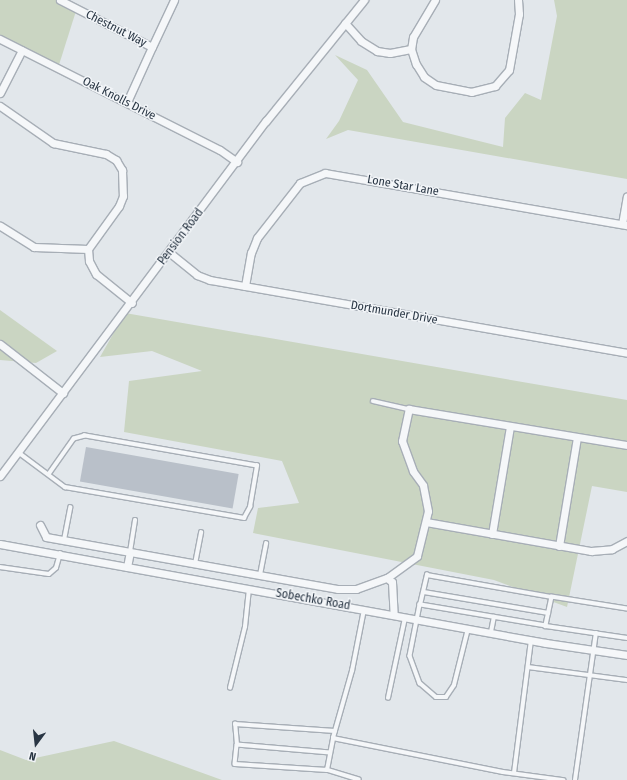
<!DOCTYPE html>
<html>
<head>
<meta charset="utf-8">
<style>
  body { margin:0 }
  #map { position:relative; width:627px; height:780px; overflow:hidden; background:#e2e7eb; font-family:"Fira Sans Condensed",sans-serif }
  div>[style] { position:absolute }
  .green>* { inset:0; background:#cad5c2 }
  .building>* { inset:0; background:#b9c0c9; transform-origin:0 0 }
  .roads { filter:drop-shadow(1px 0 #a7aeb6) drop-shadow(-1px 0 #a7aeb6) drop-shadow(0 1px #a7aeb6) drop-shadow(0 -1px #a7aeb6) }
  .lane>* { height:3.5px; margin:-1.75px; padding:0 1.75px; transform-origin:1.75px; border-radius:1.75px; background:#f5f7f9 }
  .street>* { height:7px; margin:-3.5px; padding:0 3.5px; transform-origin:3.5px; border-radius:3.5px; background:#f5f7f9 }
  span { translate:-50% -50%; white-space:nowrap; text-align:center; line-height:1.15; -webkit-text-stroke:3px #f2f5f8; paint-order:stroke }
  .street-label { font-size:12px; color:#293644 }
  .north { position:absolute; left:16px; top:724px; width:40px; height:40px; -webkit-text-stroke:3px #f2f5f8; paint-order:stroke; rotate:195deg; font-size:11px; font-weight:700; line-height:16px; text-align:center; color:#293644 }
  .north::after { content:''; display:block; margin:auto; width:14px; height:18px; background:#293644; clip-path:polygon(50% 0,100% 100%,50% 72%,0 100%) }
</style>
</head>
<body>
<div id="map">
  <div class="green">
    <div style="clip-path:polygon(0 0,60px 0,76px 11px,58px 68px,0 37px)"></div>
    <div style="clip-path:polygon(554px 0,627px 0,627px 179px,348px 130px,326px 139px,339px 121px,358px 80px,335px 55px,367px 70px,403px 122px,503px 147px,505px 118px,525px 93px,541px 100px,557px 16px)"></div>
    <div style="clip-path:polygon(0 310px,57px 351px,36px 363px,0 360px)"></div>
    <div style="clip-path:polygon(125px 313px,627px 400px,627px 492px,592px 486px,567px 607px,494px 580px,253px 533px,258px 508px,299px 503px,282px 461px,124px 432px,129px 381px,202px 371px,152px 351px,100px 357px)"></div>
    <div style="clip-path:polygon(114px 741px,222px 780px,0 780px,0 750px,26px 760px)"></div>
  </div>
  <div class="building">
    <div style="left:86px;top:447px;width:155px;height:35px;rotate:10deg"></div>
  </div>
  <div class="roads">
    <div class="lane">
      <div style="left:373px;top:401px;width:37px;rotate:13deg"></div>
      <div style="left:18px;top:452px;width:59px;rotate:36.7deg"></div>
      <div style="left:65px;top:487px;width:182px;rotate:9.8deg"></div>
      <div style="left:244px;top:518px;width:13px;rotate:-61deg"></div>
      <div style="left:250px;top:507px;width:42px;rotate:-80.3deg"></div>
      <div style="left:257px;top:466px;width:175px;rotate:-170.1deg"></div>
      <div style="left:85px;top:436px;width:11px;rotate:165deg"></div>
      <div style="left:74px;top:439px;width:42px;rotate:125.2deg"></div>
      <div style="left:64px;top:540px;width:33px;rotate:-79deg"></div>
      <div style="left:130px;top:552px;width:32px;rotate:-81deg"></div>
      <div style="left:195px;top:564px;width:32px;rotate:-79deg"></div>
      <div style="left:0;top:567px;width:49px;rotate:8.1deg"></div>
      <div style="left:49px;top:574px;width:9px;rotate:-41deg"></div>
      <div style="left:56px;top:568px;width:15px;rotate:-74deg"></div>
      <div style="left:260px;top:575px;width:32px;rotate:-79deg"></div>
      <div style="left:424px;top:592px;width:126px;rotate:9.6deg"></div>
      <div style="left:420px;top:605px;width:52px;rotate:101.1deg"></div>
      <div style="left:410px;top:656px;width:29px;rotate:70deg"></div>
      <div style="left:420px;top:683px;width:21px;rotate:41deg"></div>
      <div style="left:436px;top:697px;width:10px"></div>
      <div style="left:446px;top:697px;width:14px;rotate:-56deg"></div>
      <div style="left:454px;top:685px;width:58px;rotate:-76deg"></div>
      <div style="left:627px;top:609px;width:76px;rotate:-170.9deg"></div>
      <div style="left:552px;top:597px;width:30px;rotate:102deg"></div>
      <div style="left:546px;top:626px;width:82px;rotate:8.4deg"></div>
      <div style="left:546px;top:626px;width:128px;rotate:-170.5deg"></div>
      <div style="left:420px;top:605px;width:31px;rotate:-77deg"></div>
      <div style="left:427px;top:575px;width:127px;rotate:10deg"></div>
      <div style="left:491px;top:632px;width:15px;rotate:-79deg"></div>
      <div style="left:528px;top:667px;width:100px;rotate:7.5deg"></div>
      <div style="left:230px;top:688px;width:63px;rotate:-76.2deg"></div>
      <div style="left:245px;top:627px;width:38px;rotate:-84deg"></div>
      <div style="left:388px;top:698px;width:82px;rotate:-78deg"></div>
      <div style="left:333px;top:738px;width:70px;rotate:-74.2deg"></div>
      <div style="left:352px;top:671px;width:62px;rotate:-78.9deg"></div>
      <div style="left:237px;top:745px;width:19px;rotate:96deg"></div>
      <div style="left:235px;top:764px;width:92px;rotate:3.7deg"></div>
      <div style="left:330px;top:753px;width:93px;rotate:-175.1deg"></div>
      <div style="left:237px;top:745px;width:21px;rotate:-95deg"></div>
      <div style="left:235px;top:724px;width:100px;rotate:4deg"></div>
      <div style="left:514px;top:773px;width:134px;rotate:-82.7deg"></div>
      <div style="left:359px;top:780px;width:34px;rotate:-163deg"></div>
      <div style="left:327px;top:770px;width:33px;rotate:-79deg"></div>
      <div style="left:333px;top:738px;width:173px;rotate:11.3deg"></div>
      <div style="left:503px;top:772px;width:61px;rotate:7.6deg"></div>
      <div style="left:575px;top:780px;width:148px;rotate:-81.9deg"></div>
    </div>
    <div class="street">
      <div style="left:60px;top:0;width:103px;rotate:27.1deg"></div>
      <div style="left:152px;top:47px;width:52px;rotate:-64.9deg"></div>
      <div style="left:435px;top:0;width:43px;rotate:120.7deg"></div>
      <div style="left:413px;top:37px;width:12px;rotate:99deg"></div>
      <div style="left:411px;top:49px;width:16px;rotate:72deg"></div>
      <div style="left:416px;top:64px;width:15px;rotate:58deg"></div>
      <div style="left:424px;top:77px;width:14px;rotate:34deg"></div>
      <div style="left:436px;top:85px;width:36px;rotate:11deg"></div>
      <div style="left:471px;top:92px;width:25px;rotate:-14deg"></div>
      <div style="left:495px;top:86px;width:21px;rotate:-49deg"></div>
      <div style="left:509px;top:70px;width:57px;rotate:-79.9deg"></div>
      <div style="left:519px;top:14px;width:14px;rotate:-94deg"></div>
      <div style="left:345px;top:23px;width:24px;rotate:48deg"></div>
      <div style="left:361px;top:41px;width:19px;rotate:32deg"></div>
      <div style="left:377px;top:51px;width:13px;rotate:9deg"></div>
      <div style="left:390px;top:53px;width:21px;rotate:-11deg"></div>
      <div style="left:0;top:39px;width:246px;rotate:26.8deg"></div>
      <div style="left:220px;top:150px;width:21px;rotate:35deg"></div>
      <div style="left:0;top:93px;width:48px;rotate:-62.9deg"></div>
      <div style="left:127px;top:102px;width:60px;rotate:-65.6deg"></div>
      <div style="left:0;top:106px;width:65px;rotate:34.9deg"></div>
      <div style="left:53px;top:143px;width:54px;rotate:11.7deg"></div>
      <div style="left:106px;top:154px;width:12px;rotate:31deg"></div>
      <div style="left:116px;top:160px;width:12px;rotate:59deg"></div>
      <div style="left:122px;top:170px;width:26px;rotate:88deg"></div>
      <div style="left:123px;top:196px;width:11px;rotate:112deg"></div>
      <div style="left:119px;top:206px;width:53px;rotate:125.8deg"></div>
      <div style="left:88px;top:249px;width:54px;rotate:-177.9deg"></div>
      <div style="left:34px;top:247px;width:40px;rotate:-148deg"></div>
      <div style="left:622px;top:224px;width:28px;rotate:-80deg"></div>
      <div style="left:88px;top:249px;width:12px;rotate:85deg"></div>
      <div style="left:89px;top:261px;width:15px;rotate:62deg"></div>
      <div style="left:96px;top:274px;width:46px;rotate:38.9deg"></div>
      <div style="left:170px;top:253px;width:35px;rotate:39deg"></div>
      <div style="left:197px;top:275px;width:14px;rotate:21deg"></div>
      <div style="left:210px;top:280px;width:423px;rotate:9.9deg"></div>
      <div style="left:245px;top:286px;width:34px;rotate:-80deg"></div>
      <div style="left:251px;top:253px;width:16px;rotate:-68deg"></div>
      <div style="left:257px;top:238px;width:70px;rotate:-52deg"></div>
      <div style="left:300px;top:183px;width:27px;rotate:-22deg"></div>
      <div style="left:325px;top:173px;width:306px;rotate:9.8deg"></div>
      <div style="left:0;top:344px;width:80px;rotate:37.9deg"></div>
      <div style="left:0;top:476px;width:444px;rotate:-53.2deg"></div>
      <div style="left:266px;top:121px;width:156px;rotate:-51deg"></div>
      <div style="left:426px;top:522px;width:168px;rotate:10deg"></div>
      <div style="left:591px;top:551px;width:21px;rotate:-5deg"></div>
      <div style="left:612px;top:549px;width:17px;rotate:-28deg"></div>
      <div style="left:40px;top:525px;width:13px;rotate:63deg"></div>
      <div style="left:46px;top:537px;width:297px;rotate:10.1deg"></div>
      <div style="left:338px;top:589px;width:18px"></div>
      <div style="left:356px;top:589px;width:33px;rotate:-20deg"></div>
      <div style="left:387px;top:578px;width:6px;rotate:39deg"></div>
      <div style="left:392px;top:582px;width:33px;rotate:87deg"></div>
      <div style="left:492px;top:534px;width:109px;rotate:-80.5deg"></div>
      <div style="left:0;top:544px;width:555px;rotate:10.28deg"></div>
      <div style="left:546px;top:643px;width:82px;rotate:8.4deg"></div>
      <div style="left:559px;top:546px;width:110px;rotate:-80.6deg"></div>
      <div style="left:127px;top:567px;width:15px;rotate:-79deg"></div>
      <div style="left:387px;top:578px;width:37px;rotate:-36deg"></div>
      <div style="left:417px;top:556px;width:46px;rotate:-76.3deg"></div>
      <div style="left:428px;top:511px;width:26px;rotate:-101deg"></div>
      <div style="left:423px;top:485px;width:17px;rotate:-126deg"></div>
      <div style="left:413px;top:471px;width:32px;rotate:-110deg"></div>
      <div style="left:402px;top:441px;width:33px;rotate:-78deg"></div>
      <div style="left:409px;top:409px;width:221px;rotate:9.4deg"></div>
    </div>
  </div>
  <div class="street-label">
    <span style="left:116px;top:29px;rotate:27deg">Chestnut Way</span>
    <span style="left:119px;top:99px;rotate:27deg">Oak Knolls Drive</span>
    <span style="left:403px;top:186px;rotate:10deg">Lone Star Lane</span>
    <span style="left:181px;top:237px;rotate:-53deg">Pension Road</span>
    <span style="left:394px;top:313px;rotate:10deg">Dortmunder Drive</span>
    <span style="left:313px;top:600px;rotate:10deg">Sobechko Road</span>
  </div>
  <div class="north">N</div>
</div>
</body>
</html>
